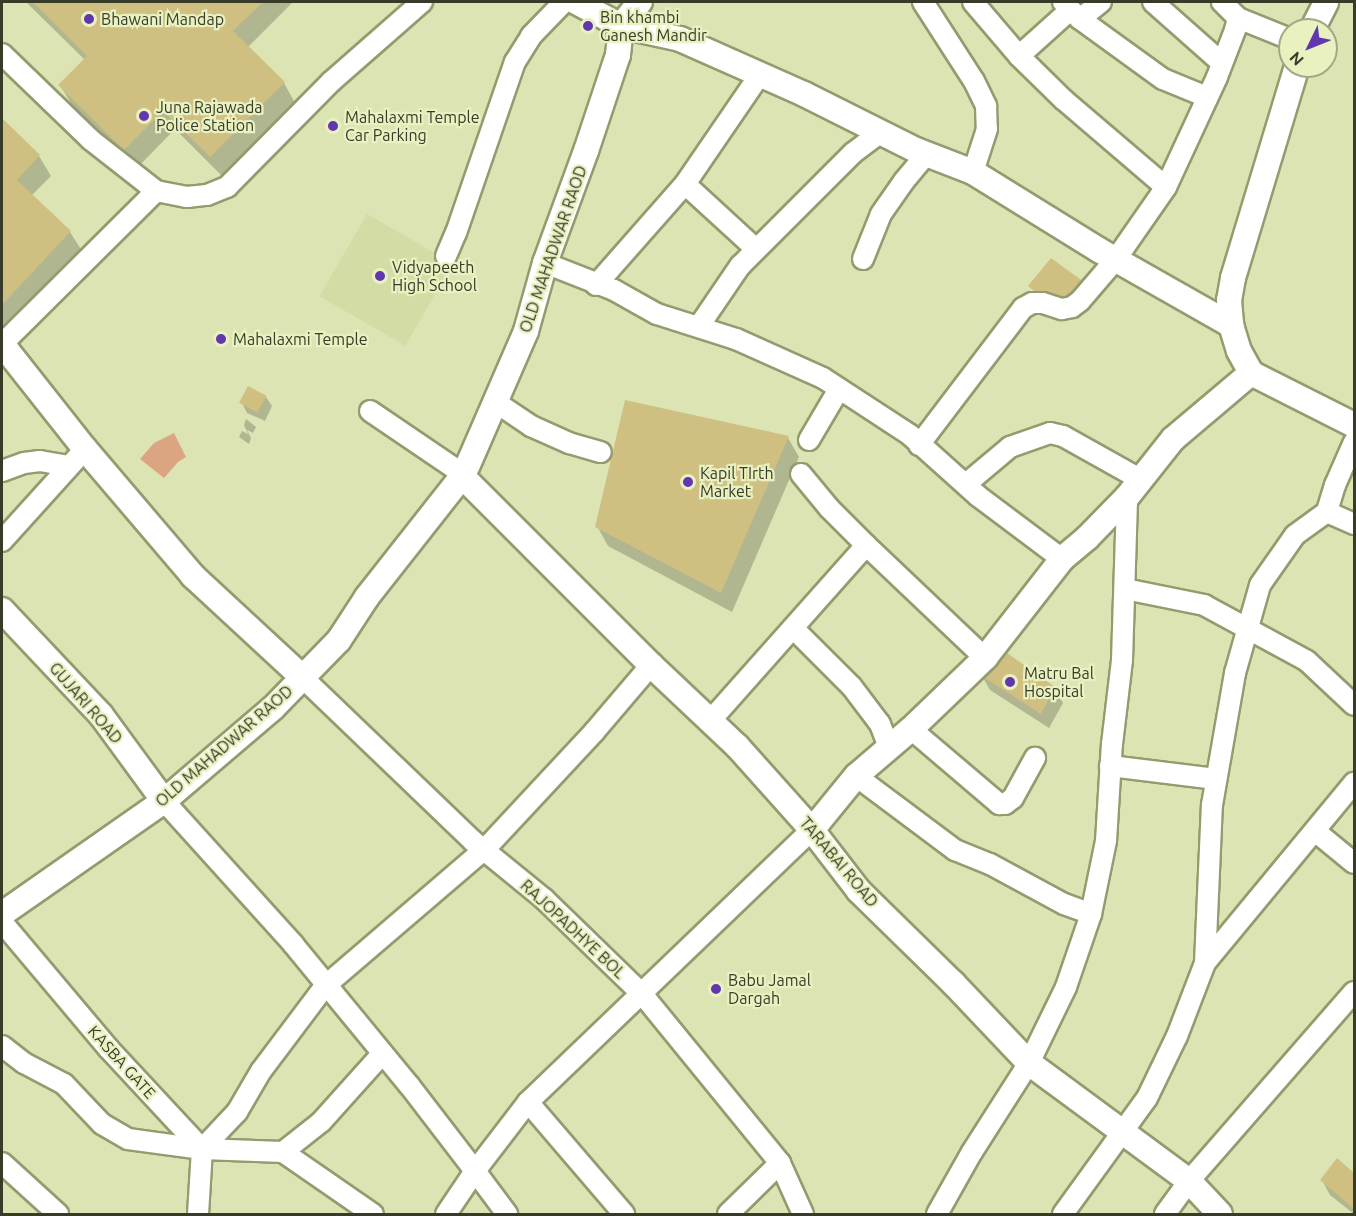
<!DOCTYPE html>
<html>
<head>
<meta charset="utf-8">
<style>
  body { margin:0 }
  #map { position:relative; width:1356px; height:1216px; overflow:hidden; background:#dce4b4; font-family:Ubuntu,sans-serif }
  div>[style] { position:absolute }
  .built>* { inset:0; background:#d3dca4; transform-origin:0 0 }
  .green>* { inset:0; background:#dca581 }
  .shadow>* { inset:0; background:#0003 }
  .building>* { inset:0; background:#cfbf81; transform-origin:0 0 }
  .roads { filter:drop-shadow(2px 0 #949b6e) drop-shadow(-2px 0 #949b6e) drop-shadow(0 2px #949b6e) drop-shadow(0 -2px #949b6e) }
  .minor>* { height:20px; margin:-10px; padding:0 10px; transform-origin:10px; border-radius:10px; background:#fff }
  .tertiary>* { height:24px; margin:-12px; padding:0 12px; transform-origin:12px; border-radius:12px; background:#fff }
  .dots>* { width:16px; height:16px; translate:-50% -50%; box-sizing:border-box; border:3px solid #e9f1c1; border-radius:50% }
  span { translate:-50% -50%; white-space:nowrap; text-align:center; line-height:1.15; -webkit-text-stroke:4.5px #e9f1c1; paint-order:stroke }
  .poi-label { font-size:16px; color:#383b28 }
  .left { translate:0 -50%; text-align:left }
  .street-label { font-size:16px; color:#383b28 }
  .frame { position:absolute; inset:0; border:3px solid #383b28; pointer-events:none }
  .north { position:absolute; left:1278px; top:18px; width:60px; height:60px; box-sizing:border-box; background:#e9f1c1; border:2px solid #a2a884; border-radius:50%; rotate:227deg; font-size:16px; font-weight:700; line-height:24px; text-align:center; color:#383b28 }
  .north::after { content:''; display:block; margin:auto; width:21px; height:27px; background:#6237ae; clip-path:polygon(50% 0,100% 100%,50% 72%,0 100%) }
</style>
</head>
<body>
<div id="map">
  <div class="built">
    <div style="left:367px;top:214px;width:99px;height:95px;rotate:30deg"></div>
  </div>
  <div class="green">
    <div style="clip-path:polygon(174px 433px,186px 457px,178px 462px,164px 478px,140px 459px,154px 443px)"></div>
  </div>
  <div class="shadow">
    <div style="clip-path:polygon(26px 2px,293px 2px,248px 47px,284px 83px,295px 103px,222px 176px,175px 129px,136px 169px,72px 105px,60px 85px,85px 60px)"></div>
    <div style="clip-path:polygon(2px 121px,39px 156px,51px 176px,32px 195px,70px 232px,82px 251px,5px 333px,2px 330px)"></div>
    <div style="clip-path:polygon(266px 397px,272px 406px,265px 421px,247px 413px,242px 403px)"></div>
    <div style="clip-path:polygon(246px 419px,256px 427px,253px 433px,247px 430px,251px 438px,249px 444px,239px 437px,242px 431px,248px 434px,244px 425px)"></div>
    <div style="clip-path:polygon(788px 438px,799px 457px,732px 612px,608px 546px,597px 526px)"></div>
    <div style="clip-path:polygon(982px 676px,1054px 688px,1063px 703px,1049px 728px,990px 690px)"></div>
    <div style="clip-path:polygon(1338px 1161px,1354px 1175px,1354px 1214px,1330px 1195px,1322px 1180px)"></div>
  </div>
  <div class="building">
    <div style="clip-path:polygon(33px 2px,263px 2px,233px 31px,285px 82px,210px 157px,163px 111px,124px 150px,58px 85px,87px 56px)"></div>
    <div style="clip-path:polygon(2px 118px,40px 155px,17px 180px,71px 231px,2px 305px)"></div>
    <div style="clip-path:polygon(1051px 258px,1088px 285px,1076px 300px,1062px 297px,1057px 304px,1048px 302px,1028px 286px)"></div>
    <div style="left:248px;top:386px;width:21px;height:19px;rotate:28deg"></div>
    <div style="clip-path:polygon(625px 400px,789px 436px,721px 593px,595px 527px)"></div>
    <div style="clip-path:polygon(1003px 650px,1055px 687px,1041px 714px,980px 675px)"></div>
    <div style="clip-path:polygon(1337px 1158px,1354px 1173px,1354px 1209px,1320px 1180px)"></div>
  </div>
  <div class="roads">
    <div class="minor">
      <div style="left:923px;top:2px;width:94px;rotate:57.2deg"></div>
      <div style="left:974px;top:81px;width:28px;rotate:64deg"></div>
      <div style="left:986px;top:106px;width:23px;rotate:88deg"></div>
      <div style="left:987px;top:129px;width:45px;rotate:108deg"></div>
      <div style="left:973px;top:2px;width:71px;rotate:49.6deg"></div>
      <div style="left:1019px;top:56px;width:63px;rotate:44.4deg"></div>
      <div style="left:1064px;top:100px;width:134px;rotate:40.5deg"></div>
      <div style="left:1063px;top:2px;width:24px;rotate:45deg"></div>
      <div style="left:1080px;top:19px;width:102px;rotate:35.9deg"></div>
      <div style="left:1163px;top:79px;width:48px;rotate:22.2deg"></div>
      <div style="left:1153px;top:2px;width:92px;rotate:41.5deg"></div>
      <div style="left:1238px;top:18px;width:56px;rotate:22deg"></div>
      <div style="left:1080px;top:19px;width:27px;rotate:-39deg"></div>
      <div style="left:2px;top:54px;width:124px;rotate:44deg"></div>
      <div style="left:91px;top:140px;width:83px;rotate:38.1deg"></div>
      <div style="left:156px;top:191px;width:32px;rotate:11deg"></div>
      <div style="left:187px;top:197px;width:20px;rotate:-6deg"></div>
      <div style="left:207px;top:195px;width:22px;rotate:-22deg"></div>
      <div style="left:227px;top:187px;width:149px;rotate:-45.3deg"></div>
      <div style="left:332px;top:81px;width:120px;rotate:-41.3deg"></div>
      <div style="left:1019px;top:56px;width:69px;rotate:-42deg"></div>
      <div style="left:756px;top:249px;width:96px;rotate:-137.5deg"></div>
      <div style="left:685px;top:184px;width:131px;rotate:-55.6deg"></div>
      <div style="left:446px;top:256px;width:25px;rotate:-67deg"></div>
      <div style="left:456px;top:233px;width:181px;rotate:-71deg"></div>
      <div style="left:515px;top:62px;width:31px;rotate:-58deg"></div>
      <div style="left:531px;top:36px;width:47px;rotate:-45.9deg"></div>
      <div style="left:863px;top:259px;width:48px;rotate:-68.2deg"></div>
      <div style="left:881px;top:214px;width:40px;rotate:-55.1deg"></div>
      <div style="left:904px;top:181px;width:35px;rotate:-50deg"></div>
      <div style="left:545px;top:263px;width:74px;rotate:21.4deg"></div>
      <div style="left:614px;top:290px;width:49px;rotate:29.2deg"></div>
      <div style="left:657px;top:314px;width:83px;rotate:17.6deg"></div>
      <div style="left:736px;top:339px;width:95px;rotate:24.1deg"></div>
      <div style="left:823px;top:378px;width:104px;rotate:33.2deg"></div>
      <div style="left:910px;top:435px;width:91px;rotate:41.9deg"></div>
      <div style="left:978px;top:496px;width:105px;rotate:36.9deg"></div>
      <div style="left:596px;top:285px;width:135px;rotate:-48.6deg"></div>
      <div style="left:699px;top:326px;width:73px;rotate:-55.7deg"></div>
      <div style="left:740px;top:266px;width:160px;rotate:-45deg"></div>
      <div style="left:853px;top:153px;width:35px;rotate:-37deg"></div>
      <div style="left:2px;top:344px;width:217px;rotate:-44.8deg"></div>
      <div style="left:494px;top:401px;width:45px;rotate:34deg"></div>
      <div style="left:531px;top:426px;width:42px;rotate:24.1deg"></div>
      <div style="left:569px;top:443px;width:33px;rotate:16deg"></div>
      <div style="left:370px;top:411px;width:102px;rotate:34.2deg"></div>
      <div style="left:809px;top:440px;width:59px;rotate:-59.5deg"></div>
      <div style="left:1354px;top:442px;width:47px;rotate:113.8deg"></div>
      <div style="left:1335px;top:485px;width:28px;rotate:107deg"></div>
      <div style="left:1327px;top:512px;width:30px;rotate:24deg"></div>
      <div style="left:919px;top:445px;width:172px;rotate:-52.8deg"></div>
      <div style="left:1023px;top:308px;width:10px;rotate:-29deg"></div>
      <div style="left:1032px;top:303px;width:11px"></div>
      <div style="left:1043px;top:303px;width:20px;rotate:18deg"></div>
      <div style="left:1062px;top:309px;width:10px;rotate:-11deg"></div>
      <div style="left:1072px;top:307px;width:10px;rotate:-37deg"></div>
      <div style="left:1080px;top:301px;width:55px;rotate:-49.4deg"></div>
      <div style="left:1116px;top:259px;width:88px;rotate:-55.2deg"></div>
      <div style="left:1166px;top:187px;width:121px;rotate:-65.1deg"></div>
      <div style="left:1217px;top:77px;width:50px;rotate:-69deg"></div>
      <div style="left:1235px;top:30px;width:12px;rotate:-76deg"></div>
      <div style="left:1238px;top:18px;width:23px;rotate:-135deg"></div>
      <div style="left:2px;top:471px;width:23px;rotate:-20deg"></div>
      <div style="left:24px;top:463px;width:16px;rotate:-7deg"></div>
      <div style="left:40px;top:461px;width:28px;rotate:10deg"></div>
      <div style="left:801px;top:474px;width:44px;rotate:50.5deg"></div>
      <div style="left:829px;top:508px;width:52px;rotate:45deg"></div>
      <div style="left:966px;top:484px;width:57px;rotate:-40.1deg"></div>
      <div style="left:1010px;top:447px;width:42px;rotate:-19.3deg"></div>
      <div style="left:1050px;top:433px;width:13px;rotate:13deg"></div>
      <div style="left:1063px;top:436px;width:88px;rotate:29.2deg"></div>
      <div style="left:2px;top:541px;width:124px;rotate:-47.9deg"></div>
      <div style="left:1125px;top:589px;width:81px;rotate:11.4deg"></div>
      <div style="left:1204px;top:605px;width:117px;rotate:28.5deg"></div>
      <div style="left:1307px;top:661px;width:64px;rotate:43.1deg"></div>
      <div style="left:793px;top:628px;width:83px;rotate:45deg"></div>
      <div style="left:852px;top:687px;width:46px;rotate:52.9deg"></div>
      <div style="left:880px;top:724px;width:25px;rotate:69deg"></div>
      <div style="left:302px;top:677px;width:237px;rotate:43.8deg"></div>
      <div style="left:473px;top:841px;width:92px;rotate:39.2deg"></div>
      <div style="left:544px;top:899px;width:138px;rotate:44.1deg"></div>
      <div style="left:643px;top:995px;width:217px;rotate:50.8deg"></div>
      <div style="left:780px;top:1163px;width:56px;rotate:65.7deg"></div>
      <div style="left:710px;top:721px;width:235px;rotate:-48.4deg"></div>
      <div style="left:866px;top:545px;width:164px;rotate:43.5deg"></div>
      <div style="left:911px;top:729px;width:116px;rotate:40.4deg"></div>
      <div style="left:999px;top:804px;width:6px"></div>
      <div style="left:1005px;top:804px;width:10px;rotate:-37deg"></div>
      <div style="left:1013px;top:798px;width:46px;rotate:-61.2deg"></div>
      <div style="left:1110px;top:766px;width:107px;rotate:7deg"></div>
      <div style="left:856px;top:776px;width:124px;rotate:36.8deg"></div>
      <div style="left:955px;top:850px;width:38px;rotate:22deg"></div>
      <div style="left:990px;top:864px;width:84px;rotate:28.4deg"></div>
      <div style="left:1064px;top:904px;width:29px;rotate:20deg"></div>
      <div style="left:164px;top:801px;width:193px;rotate:47.9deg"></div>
      <div style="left:293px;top:944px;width:183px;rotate:50.6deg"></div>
      <div style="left:409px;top:1085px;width:108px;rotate:52.5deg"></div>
      <div style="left:475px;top:1171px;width:87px;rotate:-52.5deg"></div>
      <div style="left:528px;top:1102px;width:393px;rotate:-43.8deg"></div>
      <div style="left:1315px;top:831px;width:50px;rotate:39.4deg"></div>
      <div style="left:2px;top:922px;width:166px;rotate:49.9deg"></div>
      <div style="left:109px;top:1049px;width:137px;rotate:47.1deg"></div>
      <div style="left:202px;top:1149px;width:65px;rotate:93.5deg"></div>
      <div style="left:1205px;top:963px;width:158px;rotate:-87.5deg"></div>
      <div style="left:1212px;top:805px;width:134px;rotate:-80.1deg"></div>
      <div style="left:1235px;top:673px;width:91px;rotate:-74.1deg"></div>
      <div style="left:1260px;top:585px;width:61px;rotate:-55deg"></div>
      <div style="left:1295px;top:535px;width:39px;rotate:-36deg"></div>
      <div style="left:2px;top:1046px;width:28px;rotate:38deg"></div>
      <div style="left:24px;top:1063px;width:45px;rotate:27.7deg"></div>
      <div style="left:64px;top:1084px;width:55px;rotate:46.5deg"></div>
      <div style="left:102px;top:1124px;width:30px;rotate:30deg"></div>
      <div style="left:128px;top:1139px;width:75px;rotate:7.7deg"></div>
      <div style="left:202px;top:1149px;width:81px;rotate:2.1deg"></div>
      <div style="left:283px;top:1152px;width:109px;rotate:34.6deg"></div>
      <div style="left:528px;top:1102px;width:148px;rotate:49.4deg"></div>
      <div style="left:202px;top:1149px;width:51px;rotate:-46.6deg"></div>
      <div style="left:237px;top:1112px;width:48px;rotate:-59.7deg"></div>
      <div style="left:261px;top:1071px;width:106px;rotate:-53deg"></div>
      <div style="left:325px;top:986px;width:211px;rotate:-40.6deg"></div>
      <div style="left:485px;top:849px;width:160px;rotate:-47deg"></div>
      <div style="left:594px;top:732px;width:88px;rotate:-49.6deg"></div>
      <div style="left:283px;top:1152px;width:48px;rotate:-38.3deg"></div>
      <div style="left:321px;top:1122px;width:91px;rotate:-48.1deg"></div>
      <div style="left:2px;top:1163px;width:76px;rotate:42.3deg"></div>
      <div style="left:446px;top:1214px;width:52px;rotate:-56deg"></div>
      <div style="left:475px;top:1171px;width:54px;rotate:53.3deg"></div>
      <div style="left:728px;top:1214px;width:73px;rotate:-44.4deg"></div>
      <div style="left:937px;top:1214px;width:71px;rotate:-60.6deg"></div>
      <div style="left:972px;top:1152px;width:106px;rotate:-57.4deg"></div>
      <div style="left:1029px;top:1063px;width:85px;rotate:-64deg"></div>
      <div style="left:1066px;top:987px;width:77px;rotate:-71.1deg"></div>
      <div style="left:1091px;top:914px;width:75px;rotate:-78.4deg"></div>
      <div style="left:1106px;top:841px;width:97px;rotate:-86.5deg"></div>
      <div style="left:1112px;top:744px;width:85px;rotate:-83.2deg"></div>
      <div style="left:1122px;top:660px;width:163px;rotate:-88.2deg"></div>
      <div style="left:1063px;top:1214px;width:143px;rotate:-54.1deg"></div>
      <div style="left:1147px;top:1098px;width:69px;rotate:-64.2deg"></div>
      <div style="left:1177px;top:1036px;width:78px;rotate:-69deg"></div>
      <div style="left:1205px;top:963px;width:234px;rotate:-50.4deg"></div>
      <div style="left:1165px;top:1214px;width:41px;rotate:-54deg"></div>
      <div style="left:1189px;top:1181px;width:251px;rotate:-48.9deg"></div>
    </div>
    <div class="tertiary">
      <div style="left:576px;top:2px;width:51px;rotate:28.1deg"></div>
      <div style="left:621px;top:26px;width:60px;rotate:12.4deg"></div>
      <div style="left:680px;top:39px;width:136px;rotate:23.9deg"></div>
      <div style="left:804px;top:94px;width:125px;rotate:26.6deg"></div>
      <div style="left:916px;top:150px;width:61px;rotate:21.1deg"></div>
      <div style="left:973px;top:172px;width:148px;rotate:31.8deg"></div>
      <div style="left:1099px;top:250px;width:152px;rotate:29.6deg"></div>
      <div style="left:621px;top:26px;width:31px;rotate:-52deg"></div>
      <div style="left:1312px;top:30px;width:31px;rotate:-63deg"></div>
      <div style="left:1297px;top:66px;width:221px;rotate:106.8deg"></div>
      <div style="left:1233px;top:278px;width:22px;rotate:100deg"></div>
      <div style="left:1229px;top:300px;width:25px;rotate:85deg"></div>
      <div style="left:1231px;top:325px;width:27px;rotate:73deg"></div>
      <div style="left:1239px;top:351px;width:25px;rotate:61deg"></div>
      <div style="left:1251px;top:373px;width:115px;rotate:26.8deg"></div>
      <div style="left:2px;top:344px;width:134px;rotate:51.7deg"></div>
      <div style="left:85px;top:449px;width:167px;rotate:49.6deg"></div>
      <div style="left:193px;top:576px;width:149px;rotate:42.8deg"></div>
      <div style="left:467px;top:467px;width:148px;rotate:-66.5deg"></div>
      <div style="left:526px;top:331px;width:71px;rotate:-74.4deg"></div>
      <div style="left:545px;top:263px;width:119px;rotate:-69.9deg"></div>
      <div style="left:586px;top:151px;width:101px;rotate:-71.6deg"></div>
      <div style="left:618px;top:55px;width:29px;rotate:-84deg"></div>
      <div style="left:469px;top:483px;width:257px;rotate:45deg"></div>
      <div style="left:651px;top:665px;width:118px;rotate:43.3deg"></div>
      <div style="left:737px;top:746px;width:113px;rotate:48.2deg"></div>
      <div style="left:812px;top:830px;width:77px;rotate:52.4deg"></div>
      <div style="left:859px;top:891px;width:132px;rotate:44.4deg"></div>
      <div style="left:953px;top:983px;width:110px;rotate:46.5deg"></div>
      <div style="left:1029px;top:1063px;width:199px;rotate:36.4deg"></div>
      <div style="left:1189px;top:1181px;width:45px;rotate:46.8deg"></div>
      <div style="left:2px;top:610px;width:144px;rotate:46.7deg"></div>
      <div style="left:101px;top:715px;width:107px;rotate:53.8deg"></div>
      <div style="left:812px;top:830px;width:70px;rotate:-50.8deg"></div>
      <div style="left:856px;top:776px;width:72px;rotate:-40.5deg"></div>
      <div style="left:911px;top:729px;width:103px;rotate:-43.8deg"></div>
      <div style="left:985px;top:658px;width:125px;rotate:-52.1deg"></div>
      <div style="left:1062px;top:559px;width:33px;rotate:-40deg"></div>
      <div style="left:1087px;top:538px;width:57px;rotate:-45.7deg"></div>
      <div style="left:1127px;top:497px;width:74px;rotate:-51.6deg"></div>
      <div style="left:1173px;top:439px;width:102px;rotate:-40.2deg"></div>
      <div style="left:2px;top:914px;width:198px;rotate:-34.9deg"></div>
      <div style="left:164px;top:801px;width:143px;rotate:-40.5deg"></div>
      <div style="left:273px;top:708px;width:95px;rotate:-45.9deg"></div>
      <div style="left:339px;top:640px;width:51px;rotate:-56.9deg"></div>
      <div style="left:367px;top:597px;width:144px;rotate:-51.8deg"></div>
    </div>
  </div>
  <div class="dots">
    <div style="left:89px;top:19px;background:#6237ae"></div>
    <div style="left:588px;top:26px;background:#6237ae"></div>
    <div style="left:144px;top:116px;background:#6237ae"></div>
    <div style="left:333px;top:126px;background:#6237ae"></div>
    <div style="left:380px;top:276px;background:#6237ae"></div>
    <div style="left:221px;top:339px;background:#6237ae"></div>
    <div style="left:688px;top:482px;background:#6237ae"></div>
    <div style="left:1010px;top:682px;background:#6237ae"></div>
    <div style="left:716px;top:989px;background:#6237ae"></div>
  </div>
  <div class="poi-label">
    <span class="left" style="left:600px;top:26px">Bin khambi<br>Ganesh Mandir</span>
    <span class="left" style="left:101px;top:19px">Bhawani Mandap</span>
    <span class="left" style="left:156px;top:116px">Juna Rajawada<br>Police Station</span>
    <span class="left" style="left:345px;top:126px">Mahalaxmi Temple<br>Car Parking</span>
    <span class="left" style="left:392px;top:276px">Vidyapeeth<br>High School</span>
    <span class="left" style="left:233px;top:339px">Mahalaxmi Temple</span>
    <span class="left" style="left:700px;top:482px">Kapil TIrth<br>Market</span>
    <span class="left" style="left:1024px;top:682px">Matru Bal<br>Hospital</span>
    <span class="left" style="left:728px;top:989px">Babu Jamal<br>Dargah</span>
  </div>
  <div class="street-label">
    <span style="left:553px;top:249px;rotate:-71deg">OLD MAHADWAR RAOD</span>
    <span style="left:86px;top:703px;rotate:49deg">GUJARI ROAD</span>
    <span style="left:224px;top:746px;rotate:-41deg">OLD MAHADWAR RAOD</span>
    <span style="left:839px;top:862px;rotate:50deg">TARABAI ROAD</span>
    <span style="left:573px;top:929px;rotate:43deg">RAJOPADHYE BOL</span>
    <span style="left:122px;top:1062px;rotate:48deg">KASBA GATE</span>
  </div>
  <div class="frame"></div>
  <div class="north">N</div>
</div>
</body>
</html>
